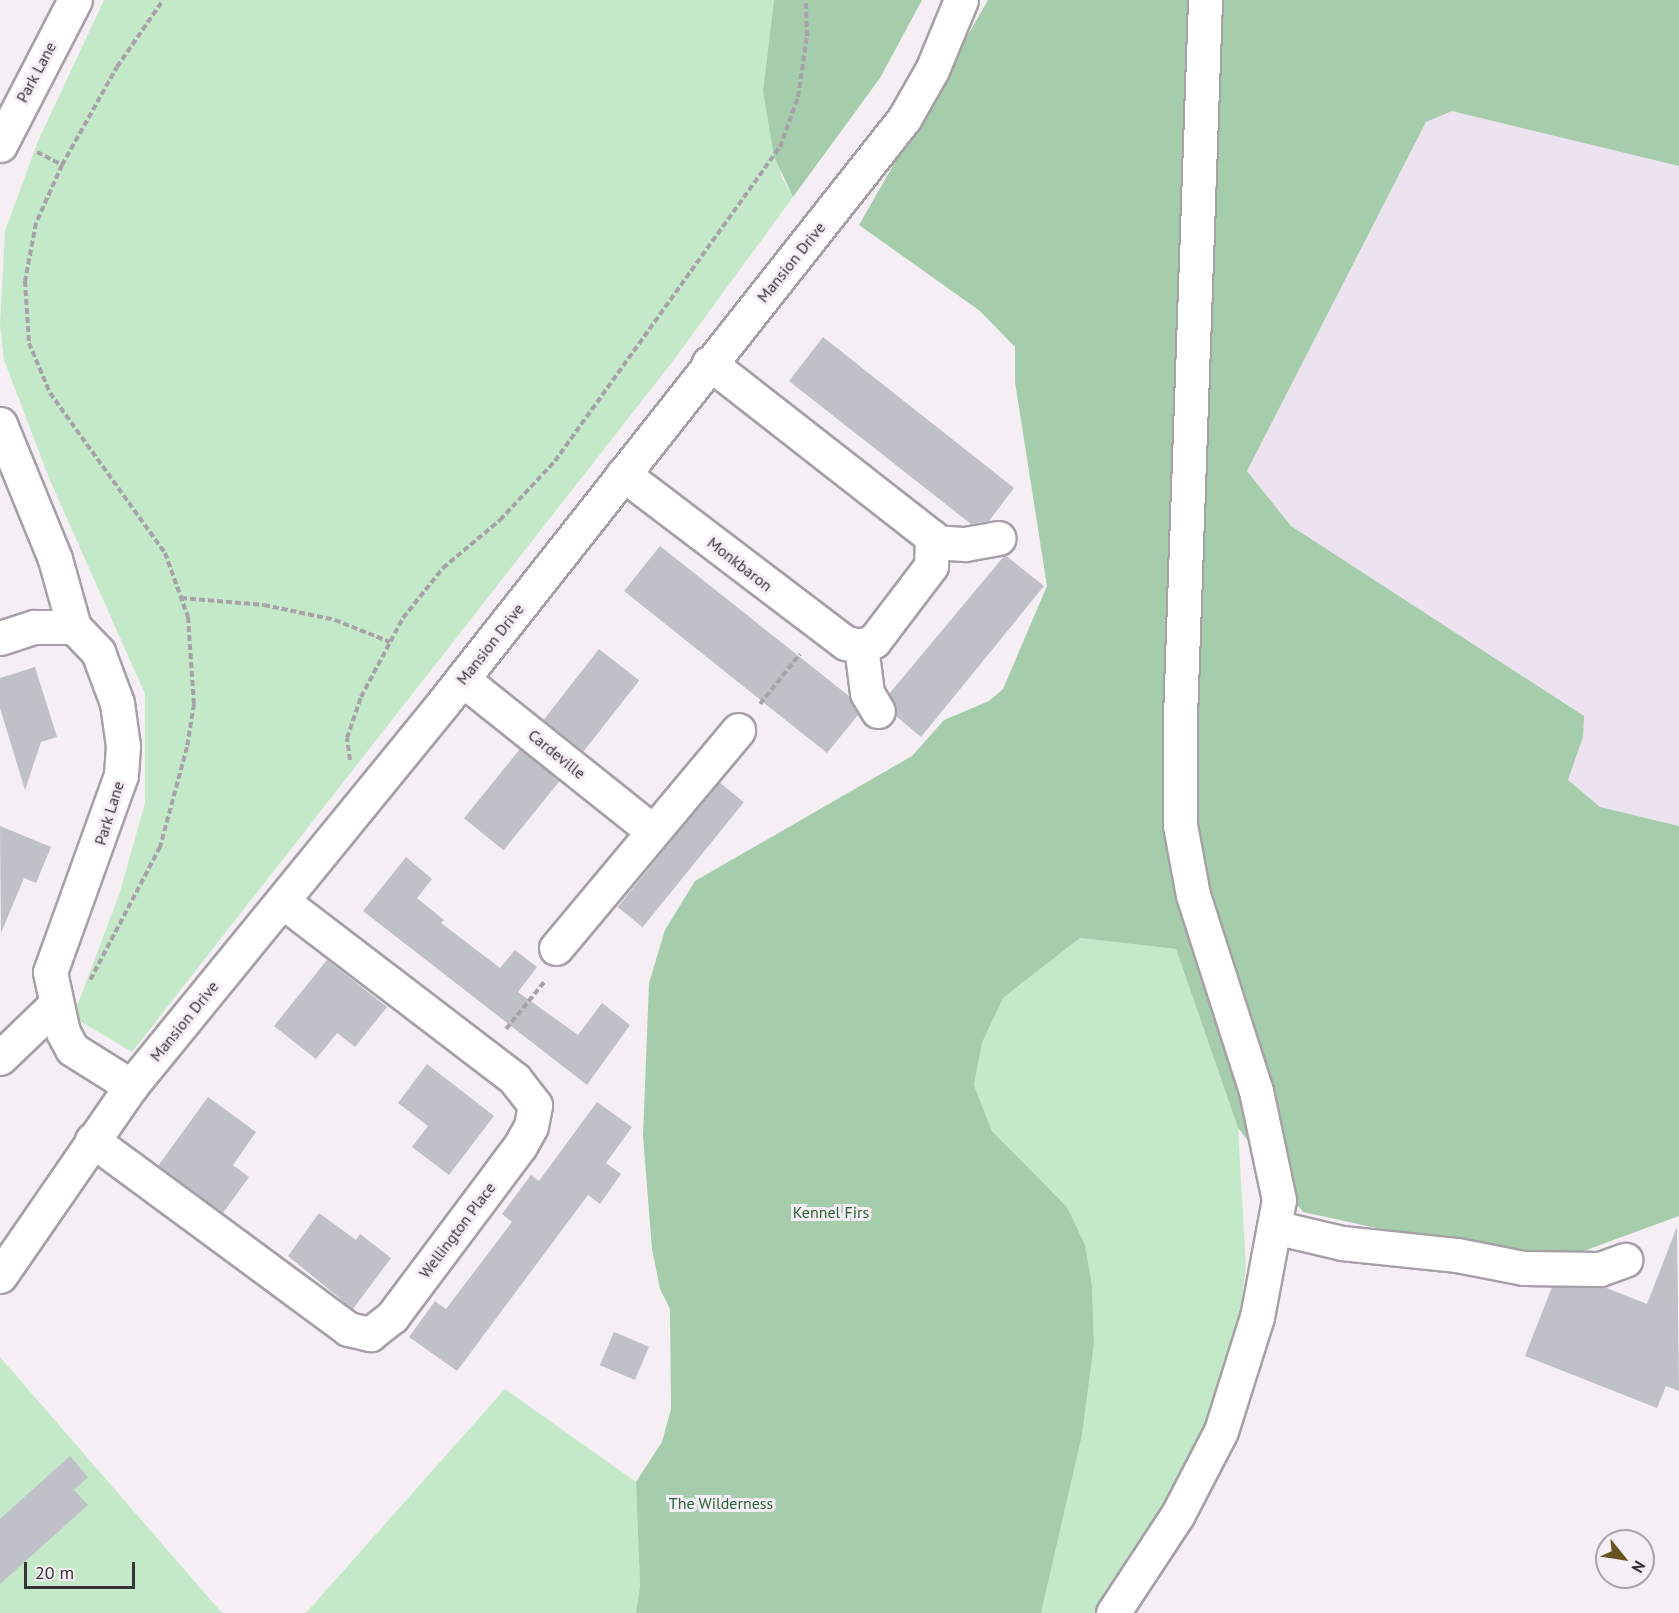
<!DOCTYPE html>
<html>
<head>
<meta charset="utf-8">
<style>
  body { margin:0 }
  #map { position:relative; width:1679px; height:1613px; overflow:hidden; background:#f5eef5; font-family:"PT Sans",sans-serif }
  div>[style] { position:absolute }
  .built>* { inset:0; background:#ede2ef }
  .green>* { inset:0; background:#c4e9c9 }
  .forest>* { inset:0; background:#a5cdab }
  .building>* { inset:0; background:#bfc0c8; transform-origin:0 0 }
  .path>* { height:4px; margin-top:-2px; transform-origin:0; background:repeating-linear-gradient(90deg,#a7a2a7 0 6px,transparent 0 9px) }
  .roads { filter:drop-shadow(2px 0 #a6a0a7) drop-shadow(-2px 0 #a6a0a7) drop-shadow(0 2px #a6a0a7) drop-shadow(0 -2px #a6a0a7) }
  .minor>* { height:33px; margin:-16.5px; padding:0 16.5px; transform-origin:16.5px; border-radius:16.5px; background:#fff }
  span { translate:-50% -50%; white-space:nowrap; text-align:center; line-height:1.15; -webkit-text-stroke:6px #f5eef5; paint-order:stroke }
  .street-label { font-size:16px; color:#363436 }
  .park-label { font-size:16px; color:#286136 }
  .north { position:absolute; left:1595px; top:1529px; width:60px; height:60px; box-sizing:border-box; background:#f5eef5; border:2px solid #a9a4a9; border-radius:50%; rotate:120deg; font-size:16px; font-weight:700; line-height:24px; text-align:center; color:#363436 }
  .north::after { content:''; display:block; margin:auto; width:21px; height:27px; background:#675221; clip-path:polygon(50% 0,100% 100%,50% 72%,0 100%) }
  .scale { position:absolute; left:24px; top:1562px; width:111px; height:27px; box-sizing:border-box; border:3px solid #363436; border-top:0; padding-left:8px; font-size:18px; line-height:21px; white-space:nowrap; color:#363436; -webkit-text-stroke:4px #f5eef5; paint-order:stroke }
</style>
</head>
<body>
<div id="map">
  <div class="built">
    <div style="clip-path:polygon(1452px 110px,1679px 166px,1679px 826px,1600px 807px,1568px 781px,1583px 737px,1291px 526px,1247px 471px,1426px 122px)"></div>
  </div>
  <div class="green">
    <div style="clip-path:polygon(104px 0,774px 0,763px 91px,782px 178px,793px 197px,673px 361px,132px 1052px,73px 1017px,120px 892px,145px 803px,145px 694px,49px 478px,4px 360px,0 325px,5px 231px,38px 141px)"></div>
    <div style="clip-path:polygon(1080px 938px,1176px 949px,1238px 1128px,1246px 1267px,1238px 1325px,1216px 1403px,1176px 1486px,1097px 1613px,1041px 1613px,1082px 1435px,1094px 1344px,1092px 1286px,1067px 1207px,992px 1131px,974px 1085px,982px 1043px,1003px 998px)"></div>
    <div style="clip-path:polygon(0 1357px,222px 1613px,0 1613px)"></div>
    <div style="clip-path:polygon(505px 1389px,636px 1482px,640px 1586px,636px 1613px,306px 1613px)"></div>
  </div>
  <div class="forest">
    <div style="clip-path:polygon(774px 0,922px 0,880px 78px,793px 197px,774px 156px,763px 91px)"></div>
    <div style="clip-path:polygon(988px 0,1679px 0,1679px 166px,1452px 111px,1426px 122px,1247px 471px,1291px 526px,1584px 716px,1583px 737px,1568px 780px,1600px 807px,1679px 826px,1679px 1216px,1570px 1256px,1431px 1240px,1303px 1212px,1238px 1128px,1176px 949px,1080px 938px,1003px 998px,982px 1043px,974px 1085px,992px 1131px,1067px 1207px,1085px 1245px,1092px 1286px,1094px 1344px,1082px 1435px,1041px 1613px,636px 1613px,640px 1586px,636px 1482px,662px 1442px,671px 1409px,670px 1309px,660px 1289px,652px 1249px,643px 1136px,649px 983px,665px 930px,695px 881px,912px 756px,944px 720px,989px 701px,1003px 689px,1047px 586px,1015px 382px,1015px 347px,980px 311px,859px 225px)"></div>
  </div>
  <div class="building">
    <div style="clip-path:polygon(823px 337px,1014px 488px,989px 521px,971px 524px,789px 381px)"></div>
    <div style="clip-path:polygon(660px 546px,849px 696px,858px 715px,827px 753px,624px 591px)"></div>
    <div style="clip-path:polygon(1005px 555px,1044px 586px,921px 737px,896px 716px,889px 694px)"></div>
    <div style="left:599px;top:649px;width:51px;height:90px;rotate:38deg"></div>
    <div style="clip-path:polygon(35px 667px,57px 737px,41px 742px,25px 790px,0 708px,0 678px)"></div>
    <div style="left:520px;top:749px;width:51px;height:89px;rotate:39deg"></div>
    <div style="left:719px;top:782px;width:32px;height:161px;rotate:39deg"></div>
    <div style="clip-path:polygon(0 826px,51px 847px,36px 883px,24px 878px,1px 933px)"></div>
    <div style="clip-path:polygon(406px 857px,432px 879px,417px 898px,444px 920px,441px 923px,500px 968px,515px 950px,537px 967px,518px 992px,578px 1035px,602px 1003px,630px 1025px,587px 1085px,363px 911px)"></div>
    <div style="clip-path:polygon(327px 960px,387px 1007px,355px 1047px,337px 1033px,316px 1059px,274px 1026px)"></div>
    <div style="clip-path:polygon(427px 1064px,494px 1116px,449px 1175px,412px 1147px,428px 1126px,398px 1103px)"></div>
    <div style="clip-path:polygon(208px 1097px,256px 1132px,233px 1165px,249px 1177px,223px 1213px,158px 1166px)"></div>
    <div style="clip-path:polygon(597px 1102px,632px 1127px,606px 1163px,621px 1174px,600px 1204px,588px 1195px,457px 1371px,409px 1337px,435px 1301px,446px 1309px,512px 1222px,502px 1214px,531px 1175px,539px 1181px)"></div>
    <div style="clip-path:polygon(319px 1213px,356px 1240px,360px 1234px,391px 1258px,353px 1309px,288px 1256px)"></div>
    <div style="clip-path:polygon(1677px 1227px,1679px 1391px,1666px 1386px,1657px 1408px,1525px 1356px,1552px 1287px,1604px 1287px,1647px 1304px)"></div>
    <div style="left:614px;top:1332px;width:38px;height:36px;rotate:23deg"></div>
    <div style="clip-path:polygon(70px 1456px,88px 1477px,74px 1490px,88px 1505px,0 1584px,0 1519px)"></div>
  </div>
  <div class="path">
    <div style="left:37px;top:152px;width:28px;rotate:27deg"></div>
    <div style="left:62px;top:165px;width:112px;rotate:-60.7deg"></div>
    <div style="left:117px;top:67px;width:81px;rotate:-55.5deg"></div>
    <div style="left:62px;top:165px;width:64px;rotate:114.1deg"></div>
    <div style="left:36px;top:223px;width:59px;rotate:100.7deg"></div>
    <div style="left:25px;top:281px;width:62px;rotate:86.3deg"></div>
    <div style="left:29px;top:343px;width:54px;rotate:67.2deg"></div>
    <div style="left:50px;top:393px;width:197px;rotate:54.3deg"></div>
    <div style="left:165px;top:553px;width:68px;rotate:70.2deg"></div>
    <div style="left:188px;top:617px;width:87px;rotate:86.1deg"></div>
    <div style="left:194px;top:704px;width:44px;rotate:99.2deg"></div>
    <div style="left:187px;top:747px;width:104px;rotate:105.1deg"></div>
    <div style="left:160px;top:847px;width:153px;rotate:117.7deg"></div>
    <div style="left:181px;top:598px;width:83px;rotate:4.8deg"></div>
    <div style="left:264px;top:605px;width:73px;rotate:11.9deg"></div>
    <div style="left:335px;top:620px;width:59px;rotate:21.8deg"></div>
    <div style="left:760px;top:704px;width:64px;rotate:-51.3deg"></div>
    <div style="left:350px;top:760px;width:22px;rotate:-98deg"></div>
    <div style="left:347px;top:738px;width:43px;rotate:-71.1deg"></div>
    <div style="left:361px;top:697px;width:89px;rotate:-62deg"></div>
    <div style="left:403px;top:618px;width:64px;rotate:-51.3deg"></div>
    <div style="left:443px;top:568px;width:75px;rotate:-40.1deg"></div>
    <div style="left:500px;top:520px;width:81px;rotate:-47deg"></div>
    <div style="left:555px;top:461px;width:386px;rotate:-54.4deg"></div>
    <div style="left:780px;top:147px;width:53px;rotate:-70.2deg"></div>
    <div style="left:798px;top:97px;width:62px;rotate:-81.6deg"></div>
    <div style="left:807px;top:36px;width:36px;rotate:-92deg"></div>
    <div style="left:506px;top:1029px;width:62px;rotate:-50.9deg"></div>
  </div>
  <div class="roads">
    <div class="minor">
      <div style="left:0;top:145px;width:163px;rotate:-62.7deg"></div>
      <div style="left:0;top:424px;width:146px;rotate:67.8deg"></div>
      <div style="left:55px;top:559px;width:71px;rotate:74.4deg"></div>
      <div style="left:623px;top:474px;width:280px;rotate:37.2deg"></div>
      <div style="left:846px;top:643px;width:15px;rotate:11deg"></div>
      <div style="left:861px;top:646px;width:14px;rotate:-21deg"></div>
      <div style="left:874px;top:641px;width:94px;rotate:-52.8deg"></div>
      <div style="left:931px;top:566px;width:29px;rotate:-88deg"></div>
      <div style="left:932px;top:537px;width:283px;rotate:-142deg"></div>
      <div style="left:934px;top:542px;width:31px;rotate:4deg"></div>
      <div style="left:965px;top:544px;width:34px;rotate:-10deg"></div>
      <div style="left:0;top:638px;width:36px;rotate:-18deg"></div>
      <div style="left:34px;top:627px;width:40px"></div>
      <div style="left:74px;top:627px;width:35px;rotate:46deg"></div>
      <div style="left:98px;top:652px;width:54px;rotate:69.6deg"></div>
      <div style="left:117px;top:703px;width:43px;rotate:82.1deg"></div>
      <div style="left:123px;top:746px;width:29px;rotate:94deg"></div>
      <div style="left:121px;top:775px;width:209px;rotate:109.8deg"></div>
      <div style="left:50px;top:972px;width:61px;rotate:77.8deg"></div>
      <div style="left:63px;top:1032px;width:19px;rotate:62deg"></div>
      <div style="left:72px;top:1049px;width:70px;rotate:32.1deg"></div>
      <div style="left:861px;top:646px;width:47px;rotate:82.7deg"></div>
      <div style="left:867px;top:693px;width:21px;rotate:59deg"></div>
      <div style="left:462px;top:679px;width:242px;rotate:38.6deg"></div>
      <div style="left:556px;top:948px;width:284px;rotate:-50.1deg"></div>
      <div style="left:0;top:1058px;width:78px;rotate:-44deg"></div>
      <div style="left:92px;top:1140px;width:318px;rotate:36.4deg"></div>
      <div style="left:348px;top:1329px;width:23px;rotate:13deg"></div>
      <div style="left:370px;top:1334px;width:28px;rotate:-38deg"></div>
      <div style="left:392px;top:1317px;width:214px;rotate:-53.2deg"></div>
      <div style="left:520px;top:1146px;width:23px;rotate:-61deg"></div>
      <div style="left:531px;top:1126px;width:21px;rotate:-79deg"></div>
      <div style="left:535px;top:1105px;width:33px;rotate:-128deg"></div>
      <div style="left:515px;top:1079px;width:293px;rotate:-142.6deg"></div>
      <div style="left:1274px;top:1227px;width:70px;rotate:13.2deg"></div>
      <div style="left:1342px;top:1243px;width:116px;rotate:6deg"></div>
      <div style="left:1457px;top:1255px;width:67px;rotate:11.1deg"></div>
      <div style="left:1523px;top:1268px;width:77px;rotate:0.7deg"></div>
      <div style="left:1600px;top:1269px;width:27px;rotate:-20deg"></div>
      <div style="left:0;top:1276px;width:231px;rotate:-55.4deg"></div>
      <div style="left:131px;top:1086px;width:495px;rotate:-50.8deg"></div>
      <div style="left:444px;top:702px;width:743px;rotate:-51.73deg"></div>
      <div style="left:904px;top:119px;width:56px;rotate:-60.3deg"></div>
      <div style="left:932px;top:70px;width:76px;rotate:-67.5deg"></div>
      <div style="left:1113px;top:1613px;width:118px;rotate:-56.7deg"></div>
      <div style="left:1178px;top:1514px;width:93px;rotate:-62.6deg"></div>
      <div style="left:1221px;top:1431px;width:120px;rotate:-72.5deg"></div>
      <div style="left:1257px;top:1317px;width:119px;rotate:-79.4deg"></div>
      <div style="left:1279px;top:1200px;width:111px;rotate:-101.9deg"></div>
      <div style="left:1256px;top:1091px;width:206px;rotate:-107.8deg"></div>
      <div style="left:1193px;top:895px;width:71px;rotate:-100.5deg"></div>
      <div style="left:1180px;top:825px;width:108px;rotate:-90deg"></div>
      <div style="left:1180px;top:717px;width:717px;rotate:-88deg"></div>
    </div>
  </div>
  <div class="street-label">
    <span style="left:36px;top:72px;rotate:-62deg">Park Lane</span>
    <span style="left:791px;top:262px;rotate:-51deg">Mansion Drive</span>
    <span style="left:740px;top:564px;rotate:38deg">Monkbaron</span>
    <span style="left:490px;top:644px;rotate:-52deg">Mansion Drive</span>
    <span style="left:557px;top:754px;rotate:39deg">Cardeville</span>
    <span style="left:109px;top:813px;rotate:-73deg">Park Lane</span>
    <span style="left:184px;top:1021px;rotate:-51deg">Mansion Drive</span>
    <span style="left:457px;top:1230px;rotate:-53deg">Wellington Place</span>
  </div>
  <div class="park-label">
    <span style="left:831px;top:1212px">Kennel Firs</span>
    <span style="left:721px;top:1503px">The Wilderness</span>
  </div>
  <div class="north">N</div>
  <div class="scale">20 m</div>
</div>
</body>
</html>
